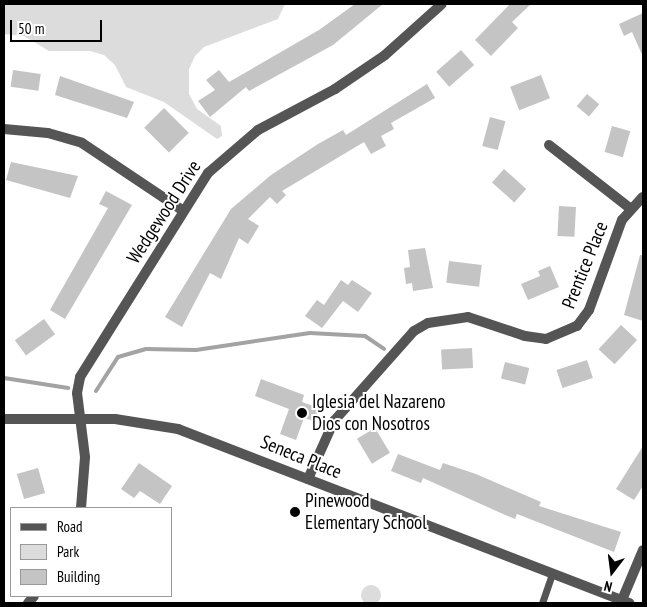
<!DOCTYPE html>
<html>
<head>
<meta charset="utf-8">
<style>
  body { margin:0 }
  #map { position:relative; width:647px; height:607px; overflow:hidden; background:#fff; font-family:"PT Sans Narrow",sans-serif }
  div>[style] { position:absolute }
  .green>* { inset:0; background:#dcdcdc }
  .round { border-radius:50% }
  .stream>* { height:4px; margin:-2px; padding:0 2px; transform-origin:2px; border-radius:2px; background:#a3a3a3 }
  .building>* { inset:0; background:#c4c4c4; transform-origin:0 0 }
  .service>* { height:7px; margin:-3.5px; padding:0 3.5px; transform-origin:3.5px; border-radius:3.5px; background:#555 }
  .minor>* { height:10px; margin:-5px; padding:0 5px; transform-origin:5px; border-radius:5px; background:#555 }
  .tertiary>* { height:10px; margin:-5px; padding:0 5px; transform-origin:5px; border-radius:5px; background:#555 }
  .dots>* { width:14px; height:14px; translate:-50% -50%; box-sizing:border-box; border:2px solid #fff; border-radius:50% }
  span { translate:-50% -50%; white-space:nowrap; text-align:center; line-height:1.15; -webkit-text-stroke:4px #fff; paint-order:stroke }
  .street-label { font-size:19px; color:#000 }
  .poi-label { font-size:19px; color:#000 }
  .left { translate:0 -50%; text-align:left }
  .frame { position:absolute; inset:0; border:5px solid #000; pointer-events:none }
  .legend { position:absolute; left:10px; top:507px; width:162px; height:90px; box-sizing:border-box; background:#fff; border:1px solid #999; margin:0; padding:6px 9px; list-style:none; font-size:15px; color:#000 }
  .legend li { display:flex; align-items:center; gap:10px; height:25px }
  .legend b { width:25px; border:1px solid #999 }
  .north { position:absolute; left:587px; top:547px; width:50px; height:50px; -webkit-text-stroke:4px #fff; paint-order:stroke; rotate:195deg; font-size:14px; font-weight:700; line-height:20px; text-align:center; color:#000 }
  .north::after { content:''; display:block; margin:auto; width:18px; height:22px; background:#000; clip-path:polygon(50% 0,100% 100%,50% 72%,0 100%) }
  .scale { position:absolute; left:10px; top:20px; width:92px; height:22px; box-sizing:border-box; border:2px solid #000; border-top:0; padding-left:6px; font-size:15px; line-height:18px; white-space:nowrap; color:#000; -webkit-text-stroke:4px #fff; paint-order:stroke }
</style>
</head>
<body>
<div id="map">
  <div class="green">
    <div style="clip-path:polygon(4px 4px,285px 4px,278px 19px,204px 47px,195px 56px,189px 69px,189px 94px,197px 109px,221px 126px,222px 136px,217px 139px,164px 102px,126px 87px,115px 65px,104px 55px,90px 51px,49px 51px,24px 36px,4px 34px)"></div>
    <div class="round" style="left:361px;top:585px;width:20px;height:20px"></div>
  </div>
  <div class="stream">
    <div style="left:4px;top:378px;width:65px;rotate:8.9deg"></div>
    <div style="left:96px;top:391px;width:40px;rotate:-57.1deg"></div>
    <div style="left:118px;top:357px;width:29px;rotate:-16deg"></div>
    <div style="left:146px;top:349px;width:50px;rotate:1.1deg"></div>
    <div style="left:196px;top:350px;width:115px;rotate:-8.5deg"></div>
    <div style="left:310px;top:333px;width:55px;rotate:3.1deg"></div>
    <div style="left:365px;top:336px;width:23px;rotate:34deg"></div>
  </div>
  <div class="building">
    <div style="clip-path:polygon(355px 4px,383px 4px,333px 45px,249px 91px,246px 87px,210px 117px,198px 101px,215px 90px,206px 80px,219px 70px,229px 82px,319px 30px)"></div>
    <div style="clip-path:polygon(510px 4px,531px 4px,512px 22px,518px 28px,491px 56px,475px 40px)"></div>
    <div style="clip-path:polygon(643px 13px,643px 57px,632px 32px,624px 36px,619px 24px)"></div>
    <div style="left:461px;top:50px;width:20px;height:33px;rotate:49deg"></div>
    <div style="left:13px;top:70px;width:28px;height:17px;rotate:8deg"></div>
    <div style="left:541px;top:75px;width:25px;height:33px;rotate:69deg"></div>
    <div style="clip-path:polygon(60px 76px,134px 102px,127px 118px,55px 95px)"></div>
    <div style="clip-path:polygon(427px 84px,435px 98px,391px 123px,394px 129px,381px 136px,386px 146px,371px 154px,364px 142px,282px 191px,286px 195px,277px 204px,270px 197px,248px 219px,259px 226px,248px 244px,239px 238px,221px 279px,210px 273px,182px 327px,165px 317px,231px 209px,271px 175px,318px 144px,343px 130px,346px 135px)"></div>
    <div style="left:587px;top:94px;width:16px;height:16px;rotate:40deg"></div>
    <div style="left:164px;top:108px;width:35px;height:28px;rotate:45deg"></div>
    <div style="left:490px;top:117px;width:16px;height:30px;rotate:15deg"></div>
    <div style="left:612px;top:126px;width:19px;height:27px;rotate:16deg"></div>
    <div style="clip-path:polygon(11px 162px,78px 176px,70px 198px,6px 180px)"></div>
    <div style="left:504px;top:169px;width:30px;height:18px;rotate:42deg"></div>
    <div style="clip-path:polygon(106px 191px,132px 205px,65px 319px,50px 310px,108px 208px,99px 204px)"></div>
    <div style="left:559px;top:206px;width:17px;height:30px;rotate:3deg"></div>
    <div style="clip-path:polygon(425px 248px,433px 288px,413px 291px,412px 283px,406px 284px,404px 268px,410px 267px,408px 250px)"></div>
    <div style="clip-path:polygon(640px 255px,643px 255px,643px 321px,624px 315px)"></div>
    <div style="left:449px;top:261px;width:33px;height:22px;rotate:7deg"></div>
    <div style="clip-path:polygon(550px 266px,559px 287px,528px 300px,521px 284px,540px 276px,538px 271px)"></div>
    <div style="clip-path:polygon(341px 280px,348px 285px,352px 280px,372px 293px,358px 312px,343px 301px,322px 328px,305px 316px,317px 300px,324px 305px)"></div>
    <div style="left:44px;top:319px;width:19px;height:36px;rotate:54deg"></div>
    <div style="left:621px;top:325px;width:22px;height:33px;rotate:43deg"></div>
    <div style="left:472px;top:348px;width:20px;height:31px;rotate:87deg"></div>
    <div style="left:587px;top:360px;width:19px;height:32px;rotate:72deg"></div>
    <div style="left:505px;top:362px;width:25px;height:17px;rotate:14deg"></div>
    <div style="clip-path:polygon(261px 379px,304px 395px,302px 402px,319px 408px,314px 421px,304px 418px,296px 440px,280px 434px,289px 409px,255px 396px)"></div>
    <div style="left:375px;top:428px;width:29px;height:21px;rotate:59deg"></div>
    <div style="clip-path:polygon(643px 446px,643px 486px,634px 500px,616px 489px)"></div>
    <div style="clip-path:polygon(398px 454px,440px 470px,443px 463px,476px 474px,541px 502px,539px 506px,621px 532px,614px 552px,517px 514px,515px 519px,503px 514px,423px 478px,421px 483px,391px 471px)"></div>
    <div style="clip-path:polygon(139px 463px,172px 486px,160px 504px,140px 491px,134px 498px,121px 489px)"></div>
    <div style="left:38px;top:468px;width:26px;height:22px;rotate:74deg"></div>
  </div>
  <div class="service">
    <div style="left:542px;top:603px;width:31px;rotate:-71deg"></div>
  </div>
  <div class="minor">
    <div style="left:4px;top:129px;width:44px;rotate:5.2deg"></div>
    <div style="left:48px;top:133px;width:35px;rotate:16deg"></div>
    <div style="left:82px;top:143px;width:120px;rotate:33.8deg"></div>
    <div style="left:549px;top:145px;width:104px;rotate:38deg"></div>
    <div style="left:308px;top:479px;width:64px;rotate:-65.9deg"></div>
    <div style="left:334px;top:421px;width:120px;rotate:-48.4deg"></div>
    <div style="left:414px;top:331px;width:16px;rotate:-30deg"></div>
    <div style="left:428px;top:323px;width:40px;rotate:-8.5deg"></div>
    <div style="left:468px;top:317px;width:60px;rotate:18.4deg"></div>
    <div style="left:525px;top:336px;width:21px;rotate:8deg"></div>
    <div style="left:546px;top:339px;width:34px;rotate:-23deg"></div>
    <div style="left:577px;top:326px;width:20px;rotate:-53deg"></div>
    <div style="left:589px;top:310px;width:96px;rotate:-69.9deg"></div>
    <div style="left:622px;top:220px;width:31px;rotate:-48deg"></div>
    <div style="left:81px;top:508px;width:51px;rotate:-85.5deg"></div>
    <div style="left:85px;top:457px;width:64px;rotate:-97.1deg"></div>
    <div style="left:77px;top:393px;width:16px;rotate:-79deg"></div>
    <div style="left:80px;top:377px;width:241px;rotate:-57.9deg"></div>
    <div style="left:208px;top:173px;width:66px;rotate:-40.7deg"></div>
    <div style="left:258px;top:130px;width:87px;rotate:-28deg"></div>
    <div style="left:335px;top:89px;width:60px;rotate:-34.2deg"></div>
    <div style="left:385px;top:55px;width:76px;rotate:-41.8deg"></div>
    <div style="left:622px;top:600px;width:54px;rotate:-67.2deg"></div>
    <div style="left:28px;top:603px;width:9px;rotate:-49deg"></div>
  </div>
  <div class="tertiary">
    <div style="left:4px;top:419px;width:111px"></div>
    <div style="left:115px;top:419px;width:64px;rotate:9deg"></div>
    <div style="left:178px;top:429px;width:484px;rotate:21.1deg"></div>
  </div>
  <div class="dots">
    <div style="left:302px;top:413px;background:#000"></div>
    <div style="left:295px;top:512px;background:#000"></div>
  </div>
  <div class="street-label">
    <span style="left:164px;top:212px;rotate:-57deg">Wedgewood Drive</span>
    <span style="left:585px;top:265px;rotate:-68deg">Prentice Place</span>
    <span style="left:301px;top:457px;rotate:22deg">Seneca Place</span>
  </div>
  <div class="poi-label">
    <span class="left" style="left:312px;top:413px">Iglesia del Nazareno<br>Dios con Nosotros</span>
    <span class="left" style="left:305px;top:512px">Pinewood<br>Elementary School</span>
  </div>
  <div class="frame"></div>
  <ul class="legend">
  <li><b style="height:6px;background:#555"></b>Road</li>
  <li><b style="height:14px;background:#dcdcdc"></b>Park</li>
  <li><b style="height:14px;background:#c4c4c4"></b>Building</li>
  </ul>
  <div class="north">N</div>
  <div class="scale">50 m</div>
</div>
</body>
</html>
